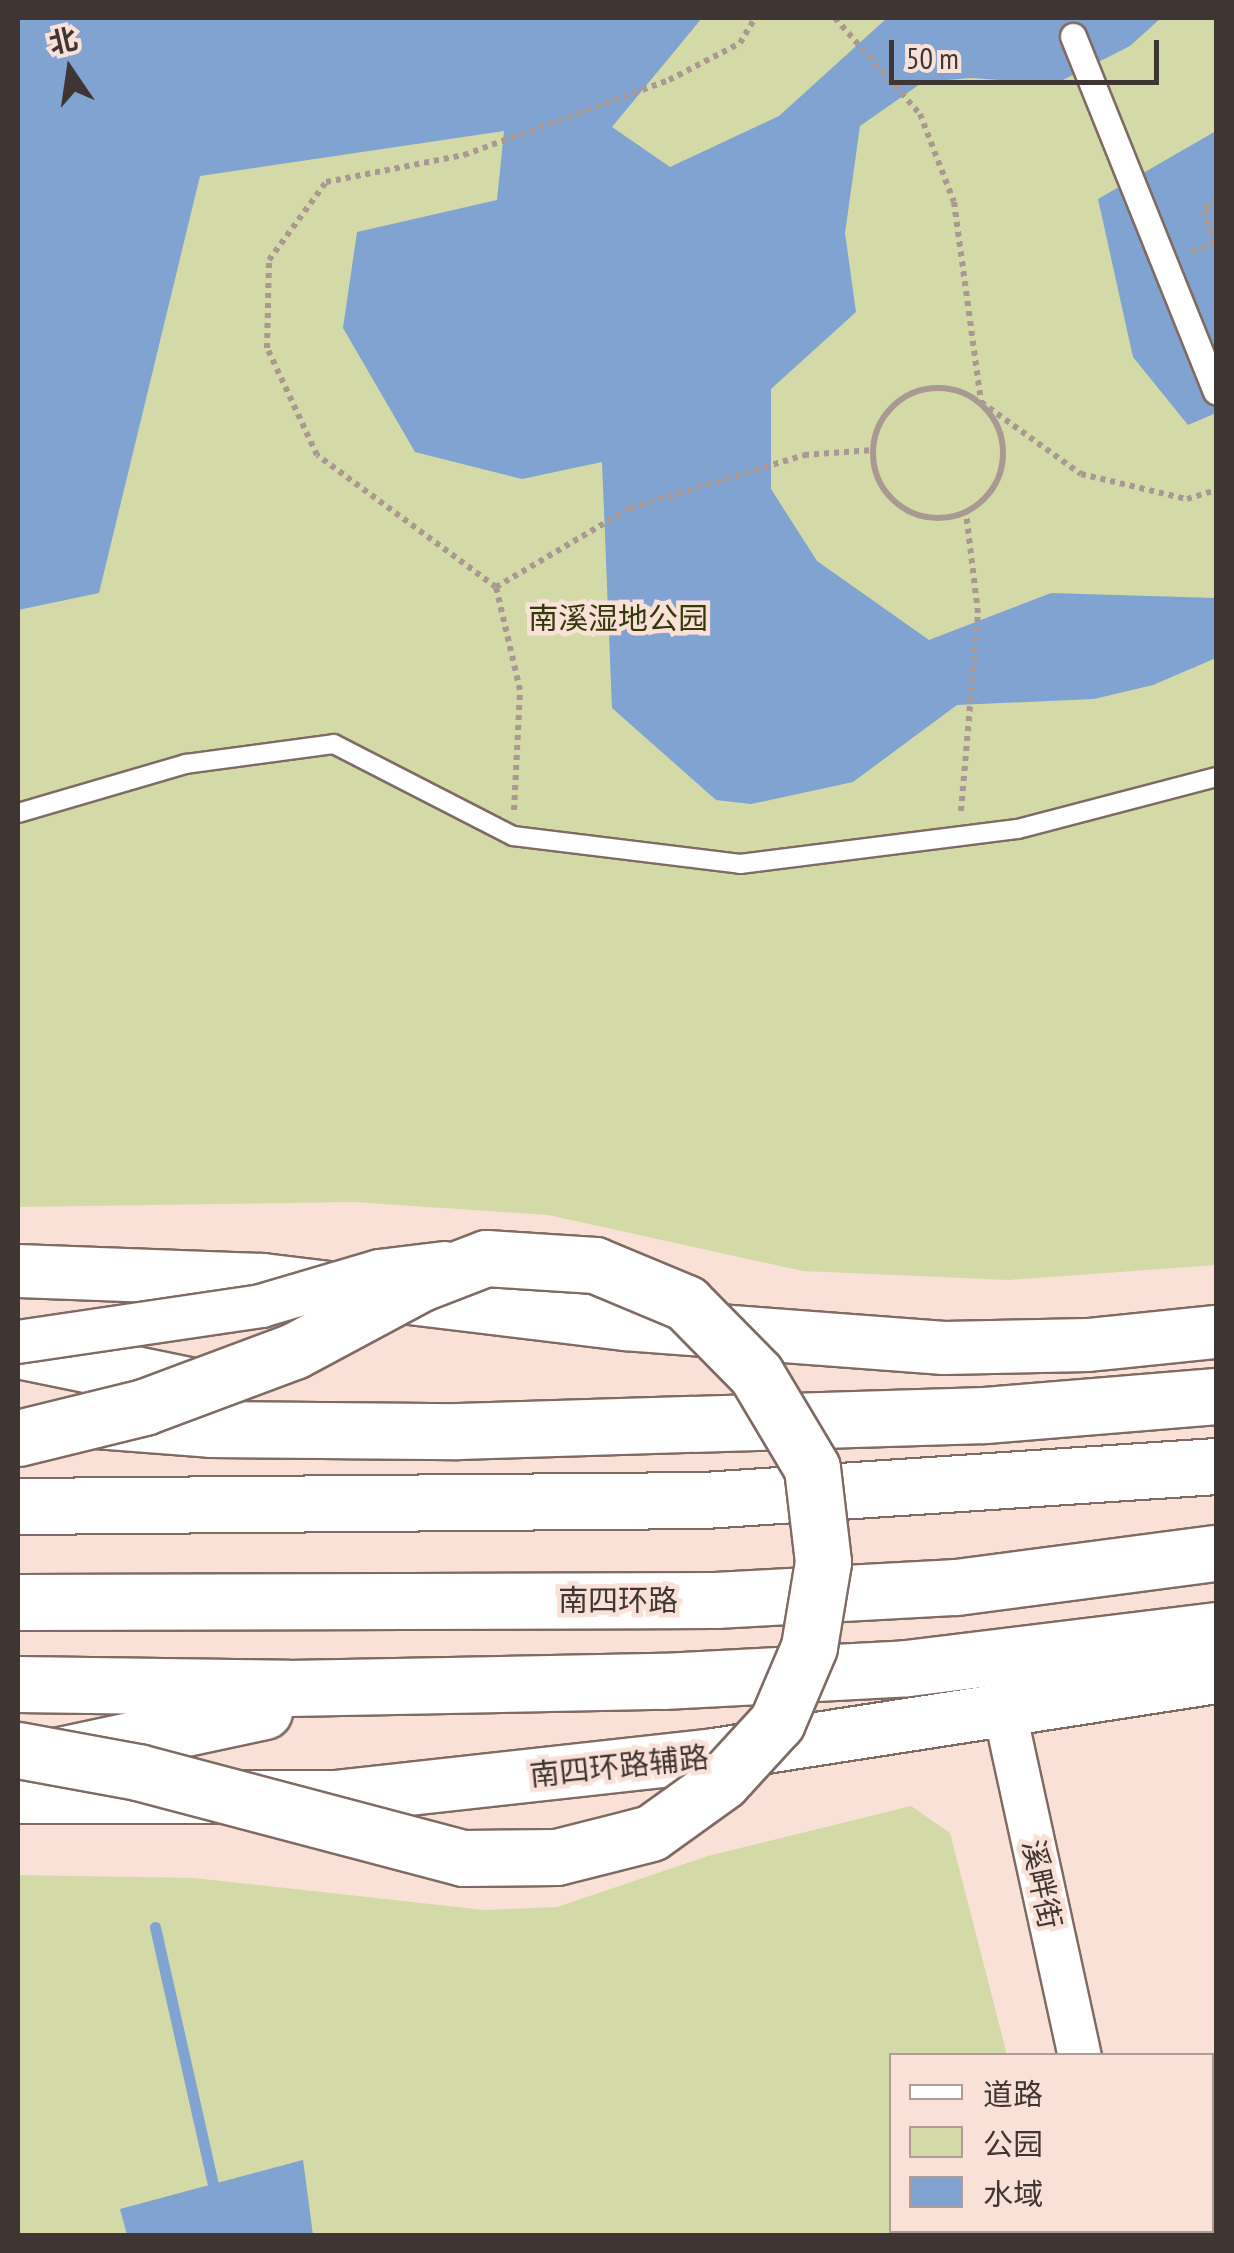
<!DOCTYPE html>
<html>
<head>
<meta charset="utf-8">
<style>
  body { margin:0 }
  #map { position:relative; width:1234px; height:2253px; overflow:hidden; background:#f9e1d8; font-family:"PT Sans Narrow","Noto Sans SC",sans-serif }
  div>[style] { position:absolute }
  .green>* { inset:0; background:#d3daa7 }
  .water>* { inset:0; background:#80a3d1 }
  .stream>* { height:11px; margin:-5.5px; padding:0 5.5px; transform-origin:5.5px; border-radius:5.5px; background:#80a3d1 }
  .path>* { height:6px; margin-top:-3px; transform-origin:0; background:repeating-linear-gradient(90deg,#aa9892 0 5px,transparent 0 10px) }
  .path>.ring { margin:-3px; padding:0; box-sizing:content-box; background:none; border:6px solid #aa9892; border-radius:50% }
  .roads { filter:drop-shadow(2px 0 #7f6b63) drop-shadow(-2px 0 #7f6b63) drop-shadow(0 2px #7f6b63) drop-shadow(0 -2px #7f6b63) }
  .service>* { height:18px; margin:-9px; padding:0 9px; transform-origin:9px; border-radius:9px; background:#fff }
  .pedestrian>* { height:25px; margin:-12.5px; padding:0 12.5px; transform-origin:12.5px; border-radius:12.5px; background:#fff }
  .tertiary>* { height:42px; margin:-21px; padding:0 21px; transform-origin:21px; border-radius:21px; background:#fff }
  .primary>* { height:52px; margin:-26px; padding:0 26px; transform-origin:26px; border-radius:26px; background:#fff }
  .trunk>* { height:55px; margin:-27.5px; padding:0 27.5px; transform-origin:27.5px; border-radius:27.5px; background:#fff }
  .bridges { filter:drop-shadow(2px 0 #7f6b63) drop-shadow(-2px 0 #7f6b63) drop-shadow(0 2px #7f6b63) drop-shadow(0 -2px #7f6b63) }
  .tertiary-bridge>* { height:42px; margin:-21px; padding:0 21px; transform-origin:21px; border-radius:21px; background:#fff }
  .trunk-bridge>* { height:55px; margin:-27.5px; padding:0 27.5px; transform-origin:27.5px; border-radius:27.5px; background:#fff }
  span { translate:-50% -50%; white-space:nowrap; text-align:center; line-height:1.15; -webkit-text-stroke:9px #f9e1d8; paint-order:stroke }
  .park-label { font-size:30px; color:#34390b }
  .street-label { font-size:30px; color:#3f3532 }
  .frame { position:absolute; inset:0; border:20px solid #3f3532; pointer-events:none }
  .legend { position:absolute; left:889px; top:2053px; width:325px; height:180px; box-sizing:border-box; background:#f9e1d8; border:2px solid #af9c96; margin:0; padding:12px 18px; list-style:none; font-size:30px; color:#3f3532 }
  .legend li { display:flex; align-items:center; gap:20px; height:50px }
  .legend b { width:50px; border:2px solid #af9c96 }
  .north { position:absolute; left:20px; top:20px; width:100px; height:100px; -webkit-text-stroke:8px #f9e1d8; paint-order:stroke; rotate:347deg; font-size:28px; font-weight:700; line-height:40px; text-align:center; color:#3f3532 }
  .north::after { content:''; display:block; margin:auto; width:35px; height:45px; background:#3f3532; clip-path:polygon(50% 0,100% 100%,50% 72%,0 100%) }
  .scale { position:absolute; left:889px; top:40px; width:270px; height:45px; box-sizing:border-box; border:5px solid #3f3532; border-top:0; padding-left:12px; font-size:30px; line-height:35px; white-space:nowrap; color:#3f3532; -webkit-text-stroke:8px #f9e1d8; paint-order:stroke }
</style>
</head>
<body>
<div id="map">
  <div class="green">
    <div style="clip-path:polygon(18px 18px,1216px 18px,1216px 1265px,1009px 1280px,803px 1271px,548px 1215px,353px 1202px,18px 1207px)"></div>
    <div style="clip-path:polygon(911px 1806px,950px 1833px,1007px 2055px,892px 2056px,892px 2230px,1050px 2235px,18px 2236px,18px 1875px,194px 1878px,484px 1910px,557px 1907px,708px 1856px)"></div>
  </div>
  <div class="water">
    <div style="clip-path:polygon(18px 18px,702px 18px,612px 127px,670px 167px,779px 116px,887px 18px,1161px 18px,1130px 46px,1055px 84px,971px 78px,923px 82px,860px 126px,845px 233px,856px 312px,771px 389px,771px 489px,817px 561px,929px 640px,1051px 593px,1216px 598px,1216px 658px,1153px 685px,1094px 699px,957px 705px,853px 782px,751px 804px,716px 800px,612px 708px,602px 462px,522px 479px,415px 452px,343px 328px,357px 232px,497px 200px,504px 131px,200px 176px,99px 593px,18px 610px)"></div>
    <div style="clip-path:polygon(1216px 131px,1216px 413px,1188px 425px,1133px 357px,1098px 199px)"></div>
    <div style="clip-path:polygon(303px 2160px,313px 2235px,127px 2235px,120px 2209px)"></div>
  </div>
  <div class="stream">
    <div style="left:155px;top:1927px;width:277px;rotate:77.3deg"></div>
  </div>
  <div class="path">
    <div style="left:835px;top:18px;width:128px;rotate:48.5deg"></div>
    <div style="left:920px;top:114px;width:94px;rotate:68.9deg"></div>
    <div style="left:954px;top:202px;width:202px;rotate:82.3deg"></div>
    <div style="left:981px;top:402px;width:123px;rotate:35.8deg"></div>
    <div style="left:1081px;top:474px;width:109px;rotate:13.3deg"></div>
    <div style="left:1187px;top:499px;width:30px;rotate:-17deg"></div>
    <div style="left:1192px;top:251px;width:22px;rotate:-18deg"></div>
    <div style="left:1213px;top:244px;width:37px;rotate:-103deg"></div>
    <div style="left:1205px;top:208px;width:14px;rotate:-39deg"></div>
    <div class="ring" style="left:873px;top:388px;width:124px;height:124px"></div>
    <div style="left:496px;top:587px;width:156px;rotate:-30.5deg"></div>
    <div style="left:630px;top:508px;width:182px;rotate:-16.9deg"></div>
    <div style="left:804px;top:455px;width:69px;rotate:-4.1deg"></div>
    <div style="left:514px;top:810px;width:120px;rotate:-87.1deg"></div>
    <div style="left:520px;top:690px;width:106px;rotate:-103.1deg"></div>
    <div style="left:496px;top:587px;width:222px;rotate:-143.6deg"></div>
    <div style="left:317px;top:455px;width:118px;rotate:-115deg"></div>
    <div style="left:267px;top:348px;width:88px;rotate:-88.7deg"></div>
    <div style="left:269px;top:260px;width:97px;rotate:-53.8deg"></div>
    <div style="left:326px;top:182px;width:141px;rotate:-11.1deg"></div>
    <div style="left:464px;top:155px;width:218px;rotate:-20.1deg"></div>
    <div style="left:669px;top:80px;width:80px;rotate:-27.5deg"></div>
    <div style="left:740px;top:43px;width:29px;rotate:-59deg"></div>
    <div style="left:961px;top:811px;width:199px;rotate:-85.1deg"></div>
    <div style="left:978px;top:613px;width:102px;rotate:-96.8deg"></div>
  </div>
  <div class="roads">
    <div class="service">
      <div style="left:18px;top:813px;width:175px;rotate:-16.3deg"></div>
      <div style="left:186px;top:764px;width:149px;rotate:-7.7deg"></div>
      <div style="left:334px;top:744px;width:201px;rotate:27.2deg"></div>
      <div style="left:513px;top:836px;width:229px;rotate:7deg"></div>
      <div style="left:740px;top:864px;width:280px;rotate:-7.2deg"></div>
      <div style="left:1018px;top:829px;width:205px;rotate:-14.7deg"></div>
    </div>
    <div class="pedestrian">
      <div style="left:1073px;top:36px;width:383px;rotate:68.1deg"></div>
    </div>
    <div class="tertiary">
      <div style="left:1005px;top:1713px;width:351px;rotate:77.7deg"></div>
      <div style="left:1120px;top:2230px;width:6px;rotate:81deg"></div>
    </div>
    <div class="primary">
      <div style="left:18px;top:1271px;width:244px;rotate:2.1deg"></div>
      <div style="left:262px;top:1280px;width:366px;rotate:6.9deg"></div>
      <div style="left:625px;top:1324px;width:320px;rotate:4.3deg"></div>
      <div style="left:944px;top:1348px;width:144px;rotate:-1.2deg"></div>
      <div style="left:1088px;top:1345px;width:129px;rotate:-5.8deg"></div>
      <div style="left:18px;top:1797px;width:318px"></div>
      <div style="left:336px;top:1797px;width:380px;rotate:-6.3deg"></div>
      <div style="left:714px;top:1755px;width:508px;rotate:-8.83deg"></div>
    </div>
    <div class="trunk">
      <div style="left:18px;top:1350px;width:203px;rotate:11.6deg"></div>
      <div style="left:96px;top:1420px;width:114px;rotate:4.5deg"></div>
      <div style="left:210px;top:1429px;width:248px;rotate:0.5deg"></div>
      <div style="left:458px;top:1431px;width:527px;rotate:-1.74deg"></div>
      <div style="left:985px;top:1415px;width:232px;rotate:-4.7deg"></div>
      <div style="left:18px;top:1506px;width:686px;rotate:-0.5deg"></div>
      <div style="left:704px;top:1500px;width:513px;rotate:-3.8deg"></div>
      <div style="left:18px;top:1602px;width:697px;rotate:-0.16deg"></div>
      <div style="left:715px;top:1600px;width:242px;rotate:-3.1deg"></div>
      <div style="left:957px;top:1587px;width:261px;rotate:-7.5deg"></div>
      <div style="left:18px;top:1684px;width:270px;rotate:0.8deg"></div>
      <div style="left:288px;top:1688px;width:375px;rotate:-1.1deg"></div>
      <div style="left:663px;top:1681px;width:244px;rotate:-3deg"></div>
      <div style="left:907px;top:1668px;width:311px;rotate:-7deg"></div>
      <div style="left:50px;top:1757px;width:219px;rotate:-12.1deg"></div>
    </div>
  </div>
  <div class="bridges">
    <div class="tertiary-bridge">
      <div style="left:18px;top:1342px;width:246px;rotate:-8.4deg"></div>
      <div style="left:261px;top:1306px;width:123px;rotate:-16.5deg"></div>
      <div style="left:379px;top:1271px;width:66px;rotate:-6.9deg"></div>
    </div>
    <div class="trunk-bridge">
      <div style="left:18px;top:1438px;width:130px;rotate:-13.8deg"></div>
      <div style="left:144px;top:1407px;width:160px;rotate:-20.5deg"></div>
      <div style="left:294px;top:1351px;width:144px;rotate:-28.2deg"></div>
      <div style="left:421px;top:1283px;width:70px;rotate:-21deg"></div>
      <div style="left:486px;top:1258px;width:109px;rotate:3.7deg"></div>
      <div style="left:595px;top:1265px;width:99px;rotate:22.7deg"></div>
      <div style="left:686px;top:1303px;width:100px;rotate:45.4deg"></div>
      <div style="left:756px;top:1374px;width:109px;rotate:59.2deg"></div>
      <div style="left:812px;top:1468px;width:95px;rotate:83.3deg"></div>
      <div style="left:823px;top:1562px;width:86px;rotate:99.4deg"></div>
      <div style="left:809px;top:1647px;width:82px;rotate:113.1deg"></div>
      <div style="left:777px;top:1722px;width:81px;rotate:132.5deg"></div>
      <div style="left:722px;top:1782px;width:87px;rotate:144.3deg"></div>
      <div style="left:651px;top:1833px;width:97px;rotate:165.7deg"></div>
      <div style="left:557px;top:1857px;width:94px;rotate:179.4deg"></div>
      <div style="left:463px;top:1858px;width:336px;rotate:-165.2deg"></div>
      <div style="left:138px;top:1772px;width:122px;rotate:-169.6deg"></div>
    </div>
  </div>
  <div class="park-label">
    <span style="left:618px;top:618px">南溪湿地公园</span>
  </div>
  <div class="street-label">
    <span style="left:618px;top:1600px">南四环路</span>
    <span style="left:619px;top:1766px;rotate:-6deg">南四环路辅路</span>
    <span style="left:1042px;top:1884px;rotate:78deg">溪畔街</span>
  </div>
  <div class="frame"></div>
  <ul class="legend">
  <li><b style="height:12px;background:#fff"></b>道路</li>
  <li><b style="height:28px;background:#d3daa7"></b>公园</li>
  <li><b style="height:28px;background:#80a3d1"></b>水域</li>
  </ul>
  <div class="north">北</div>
  <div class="scale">50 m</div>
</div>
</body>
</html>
